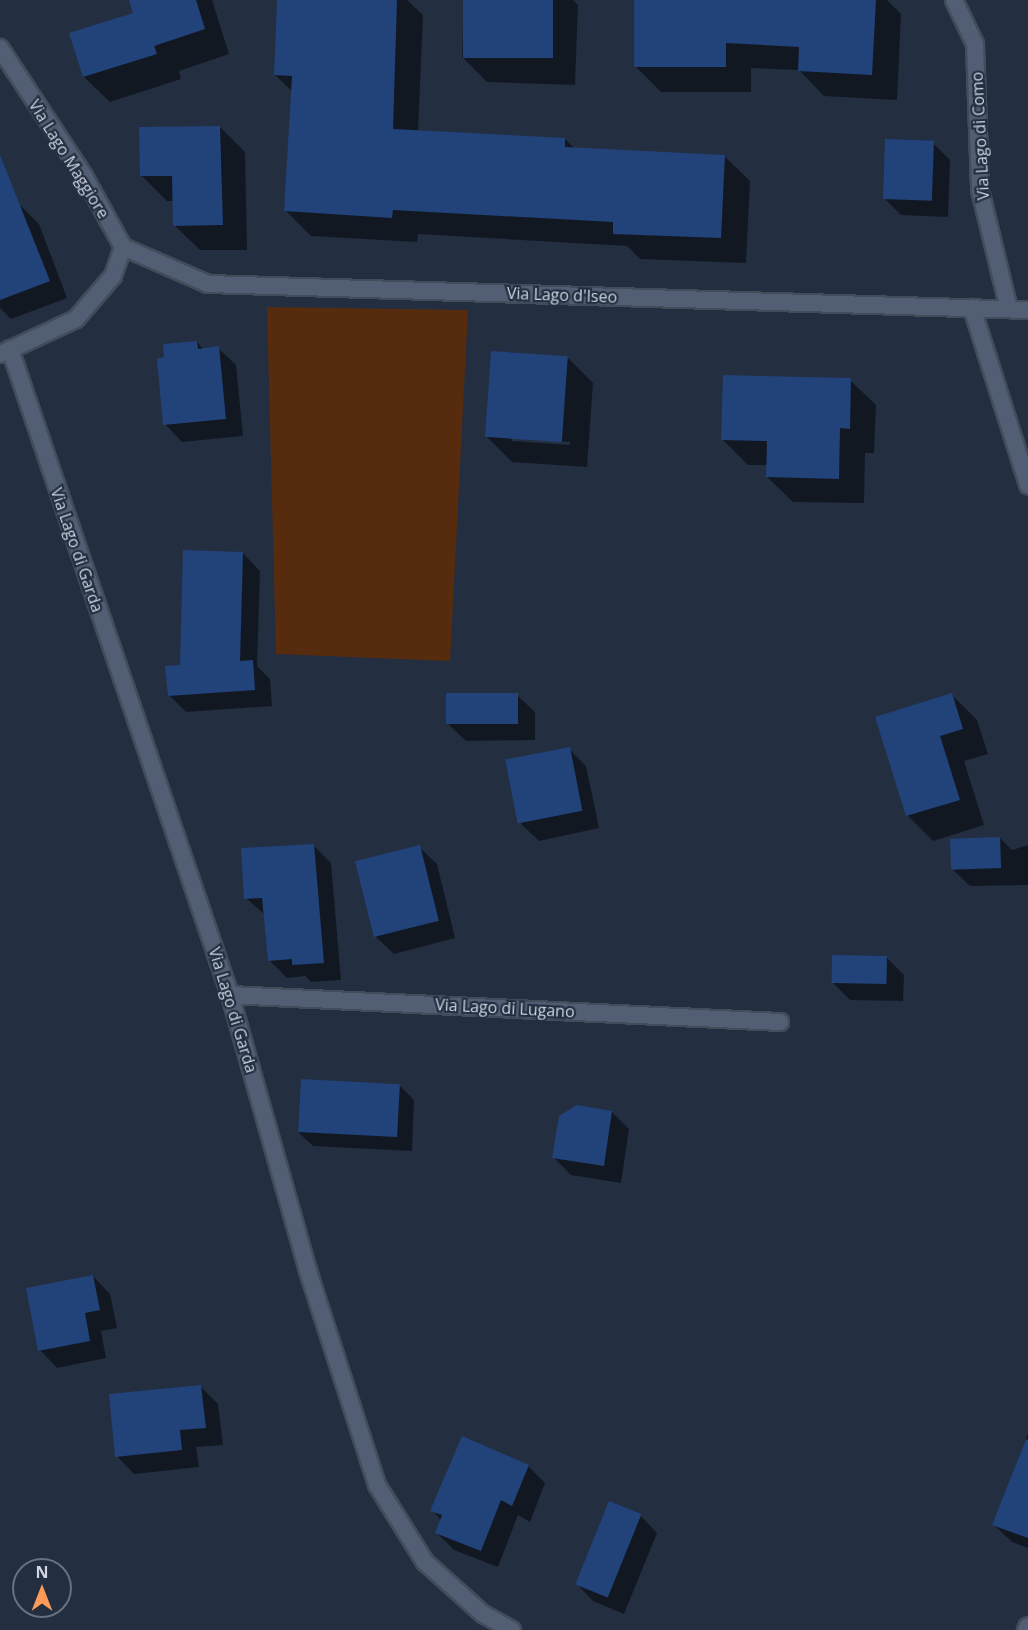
<!DOCTYPE html>
<html>
<head>
<meta charset="utf-8">
<style>
  body { margin:0 }
  #map { position:relative; width:1028px; height:1630px; overflow:hidden; background:#232e41; font-family:"Open Sans",sans-serif }
  div>[style] { position:absolute }
  .green>* { inset:0; background:#572c0e }
  .shadow>* { inset:0; background:#0007 }
  .building>* { inset:0; background:#22427a; transform-origin:0 0 }
  .roads { filter:drop-shadow(2px 0 #434c5b) drop-shadow(-2px 0 #434c5b) drop-shadow(0 2px #434c5b) drop-shadow(0 -2px #434c5b) }
  .minor>* { height:16px; margin:-8px; padding:0 8px; transform-origin:8px; border-radius:8px; background:#525e73 }
  span { translate:-50% -50%; white-space:nowrap; text-align:center; line-height:1.15; -webkit-text-stroke:4.5px #232e41; paint-order:stroke }
  .street-label { font-size:16px; color:#cfd6e2 }
  .north { position:absolute; left:12px; top:1558px; width:60px; height:60px; box-sizing:border-box; background:#232e41; border:2px solid #687181; border-radius:50%; rotate:0deg; font-size:16px; font-weight:700; line-height:24px; text-align:center; color:#cfd6e2 }
  .north::after { content:''; display:block; margin:auto; width:21px; height:27px; background:#fe9b59; clip-path:polygon(50% 0,100% 100%,50% 72%,0 100%) }
</style>
</head>
<body>
<div id="map">
  <div class="green">
    <div style="clip-path:polygon(267px 307px,468px 310px,450px 661px,276px 654px)"></div>
  </div>
  <div class="shadow">
    <div style="clip-path:polygon(131px 0,212px 0,229px 54px,179px 71px,181px 79px,110px 102px,84px 77px,71px 34px,135px 14px)"></div>
    <div style="clip-path:polygon(278px 0,407px 0,423px 15px,418px 132px,565px 139px,575px 149px,724px 156px,750px 181px,746px 263px,640px 259px,627px 246px,418px 234px,417px 242px,311px 236px,285px 210px,293px 92px,275px 75px)"></div>
    <div style="clip-path:polygon(464px 0,573px 0,578px 5px,575px 85px,487px 82px,462px 57px)"></div>
    <div style="clip-path:polygon(636px 0,887px 0,901px 14px,897px 100px,824px 96px,799px 70px,751px 68px,751px 92px,661px 92px,636px 67px)"></div>
    <div style="clip-path:polygon(220px 127px,245px 152px,247px 250px,200px 250px,174px 225px,174px 201px,167px 201px,142px 176px)"></div>
    <div style="clip-path:polygon(933px 143px,950px 160px,948px 217px,901px 215px,884px 198px)"></div>
    <div style="clip-path:polygon(21px 206px,39px 224px,67px 298px,11px 319px,0 308px,0 214px)"></div>
    <div style="clip-path:polygon(197px 342px,204px 350px,218px 348px,236px 365px,243px 436px,182px 442px,165px 424px)"></div>
    <div style="clip-path:polygon(evenodd,568px 358px,593px 383px,587px 467px,512px 462px,487px 437px,568px 358px,512px 438px,570px 442px,570px 445px,512px 441px,512px 438px)"></div>
    <div style="clip-path:polygon(850px 380px,876px 405px,874px 453px,865px 453px,864px 503px,793px 502px,767px 477px,768px 465px,748px 465px,723px 440px)"></div>
    <div style="clip-path:polygon(243px 553px,260px 571px,257px 666px,270px 679px,272px 706px,186px 712px,169px 695px)"></div>
    <div style="clip-path:polygon(517px 695px,535px 712px,535px 740px,466px 741px,448px 724px)"></div>
    <div style="clip-path:polygon(952px 695px,977px 720px,988px 754px,964px 761px,984px 825px,933px 841px,908px 816px,877px 718px)"></div>
    <div style="clip-path:polygon(569px 749px,586px 766px,599px 828px,539px 841px,521px 824px)"></div>
    <div style="clip-path:polygon(1000px 838px,1012px 850px,1028px 845px,1028px 885px,970px 886px,952px 869px)"></div>
    <div style="clip-path:polygon(314px 846px,331px 863px,341px 980px,311px 982px,305px 976px,287px 978px,269px 960px,265px 915px,246px 898px)"></div>
    <div style="clip-path:polygon(419px 847px,437px 864px,455px 938px,394px 954px,376px 937px)"></div>
    <div style="clip-path:polygon(886px 957px,904px 975px,903px 1001px,850px 1000px,833px 983px)"></div>
    <div style="clip-path:polygon(400px 1086px,414px 1100px,412px 1151px,313px 1146px,298px 1132px)"></div>
    <div style="clip-path:polygon(612px 1112px,629px 1129px,621px 1183px,571px 1175px,554px 1158px)"></div>
    <div style="clip-path:polygon(93px 1276px,110px 1294px,117px 1328px,101px 1331px,106px 1358px,57px 1368px,40px 1350px)"></div>
    <div style="clip-path:polygon(201px 1387px,218px 1404px,223px 1445px,196px 1447px,199px 1467px,134px 1474px,117px 1456px)"></div>
    <div style="clip-path:polygon(1028px 1433px,1028px 1548px,1012px 1542px,994px 1525px)"></div>
    <div style="clip-path:polygon(528px 1466px,545px 1483px,530px 1522px,518px 1515px,498px 1567px,454px 1550px,437px 1533px,441px 1520px,432px 1510px)"></div>
    <div style="clip-path:polygon(640px 1515px,657px 1533px,624px 1614px,593px 1601px,576px 1583px)"></div>
  </div>
  <div class="building">
    <div style="clip-path:polygon(129px 0,196px 0,205px 29px,154px 46px,157px 54px,83px 77px,69px 33px,133px 13px)"></div>
    <div style="clip-path:polygon(277px 0,397px 0,393px 129px,565px 138px,565px 147px,725px 155px,721px 238px,613px 234px,613px 222px,393px 210px,392px 218px,284px 211px,292px 76px,274px 75px)"></div>
    <div style="left:463px;top:0;width:90px;height:58px"></div>
    <div style="clip-path:polygon(634px 0,876px 0,872px 75px,798px 71px,799px 47px,726px 43px,726px 67px,634px 67px)"></div>
    <div style="clip-path:polygon(220px 126px,223px 225px,173px 226px,172px 176px,140px 176px,139px 127px)"></div>
    <div style="left:885px;top:139px;width:49px;height:60px;rotate:2deg"></div>
    <div style="clip-path:polygon(0 155px,50px 281px,0 300px)"></div>
    <div style="clip-path:polygon(197px 341px,198px 349px,219px 346px,226px 419px,163px 425px,157px 359px,164px 357px,163px 344px)"></div>
    <div style="left:491px;top:351px;width:77px;height:86px;rotate:4deg"></div>
    <div style="clip-path:polygon(723px 375px,851px 378px,850px 429px,840px 428px,839px 479px,766px 477px,767px 441px,721px 440px)"></div>
    <div style="clip-path:polygon(183px 550px,243px 552px,240px 661px,253px 660px,255px 690px,168px 696px,165px 666px,180px 665px)"></div>
    <div style="left:518px;top:693px;width:31px;height:72px;rotate:90deg"></div>
    <div style="clip-path:polygon(952px 693px,963px 729px,940px 736px,960px 800px,906px 816px,875px 717px)"></div>
    <div style="left:570px;top:747px;width:65px;height:66px;rotate:79deg"></div>
    <div style="left:1000px;top:837px;width:31px;height:50px;rotate:88deg"></div>
    <div style="clip-path:polygon(314px 844px,324px 963px,292px 965px,292px 959px,268px 961px,262px 898px,244px 899px,241px 848px)"></div>
    <div style="left:420px;top:845px;width:78px;height:67px;rotate:76deg"></div>
    <div style="left:832px;top:955px;width:55px;height:28px;rotate:1deg"></div>
    <div style="left:301px;top:1079px;width:99px;height:53px;rotate:3deg"></div>
    <div style="clip-path:polygon(577px 1105px,612px 1111px,604px 1166px,552px 1158px,559px 1116px)"></div>
    <div style="clip-path:polygon(93px 1275px,100px 1310px,85px 1313px,90px 1341px,38px 1351px,26px 1288px)"></div>
    <div style="clip-path:polygon(201px 1385px,206px 1428px,180px 1430px,182px 1450px,115px 1457px,109px 1394px)"></div>
    <div style="clip-path:polygon(462px 1436px,529px 1465px,512px 1506px,501px 1500px,481px 1551px,435px 1533px,442px 1515px,430px 1511px)"></div>
    <div style="clip-path:polygon(1026px 1439px,1028px 1440px,1028px 1538px,992px 1525px)"></div>
    <div style="left:609px;top:1501px;width:35px;height:90px;rotate:22deg"></div>
  </div>
  <div class="roads">
    <div class="minor">
      <div style="left:954px;top:0;width:49px;rotate:64.5deg"></div>
      <div style="left:975px;top:44px;width:146px;rotate:88deg"></div>
      <div style="left:980px;top:190px;width:122px;rotate:76.3deg"></div>
      <div style="left:0;top:48px;width:153px;rotate:56.7deg"></div>
      <div style="left:84px;top:176px;width:81px;rotate:61.2deg"></div>
      <div style="left:123px;top:247px;width:31px;rotate:109deg"></div>
      <div style="left:113px;top:276px;width:57px;rotate:130.7deg"></div>
      <div style="left:76px;top:319px;width:83px;rotate:155deg"></div>
      <div style="left:123px;top:247px;width:93px;rotate:23.5deg"></div>
      <div style="left:208px;top:284px;width:820px;rotate:1.82deg"></div>
      <div style="left:972px;top:308px;width:186px;rotate:72.4deg"></div>
      <div style="left:10px;top:349px;width:682px;rotate:71.19deg"></div>
      <div style="left:230px;top:995px;width:287px;rotate:74.2deg"></div>
      <div style="left:308px;top:1271px;width:225px;rotate:72.1deg"></div>
      <div style="left:377px;top:1485px;width:91px;rotate:58.1deg"></div>
      <div style="left:425px;top:1562px;width:78px;rotate:41.9deg"></div>
      <div style="left:483px;top:1614px;width:33px;rotate:29deg"></div>
      <div style="left:230px;top:995px;width:551px;rotate:2.81deg"></div>
      <div style="left:1026px;top:1630px;width:4px;rotate:-63deg"></div>
    </div>
  </div>
  <div class="street-label">
    <span style="left:980px;top:136px;rotate:-93deg">Via Lago di Como</span>
    <span style="left:69px;top:159px;rotate:58deg">Via Lago Maggiore</span>
    <span style="left:562px;top:295px;rotate:2deg">Via Lago d'Iseo</span>
    <span style="left:77px;top:550px;rotate:71deg">Via Lago di Garda</span>
    <span style="left:505px;top:1008px;rotate:3deg">Via Lago di Lugano</span>
    <span style="left:233px;top:1010px;rotate:73deg">Via Lago di Garda</span>
  </div>
  <div class="north">N</div>
</div>
</body>
</html>
